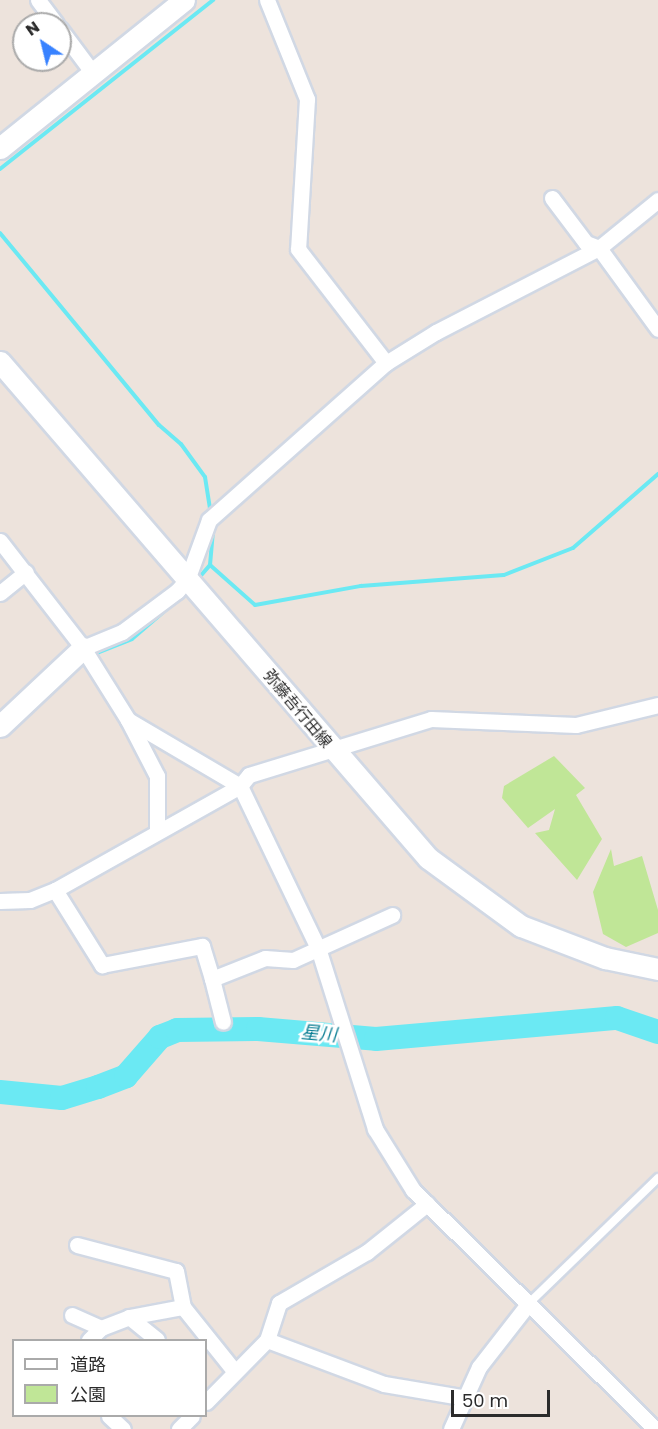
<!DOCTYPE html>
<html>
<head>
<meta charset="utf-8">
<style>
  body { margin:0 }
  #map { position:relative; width:658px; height:1429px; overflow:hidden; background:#ede3dc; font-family:Poppins,"Noto Sans JP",sans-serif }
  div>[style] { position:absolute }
  .green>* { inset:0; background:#c0e697 }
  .stream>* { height:4px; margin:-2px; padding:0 2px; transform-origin:2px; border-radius:2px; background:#6be9f3 }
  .river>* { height:24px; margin:-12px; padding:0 12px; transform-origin:12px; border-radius:12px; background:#6be9f3 }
  .roads { filter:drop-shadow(2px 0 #d1d8e4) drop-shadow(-2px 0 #d1d8e4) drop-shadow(0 2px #d1d8e4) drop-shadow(0 -2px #d1d8e4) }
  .lane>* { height:8px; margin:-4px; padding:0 4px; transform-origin:4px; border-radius:4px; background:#fff }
  .street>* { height:15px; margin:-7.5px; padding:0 7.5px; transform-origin:7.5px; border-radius:7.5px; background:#fff }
  .secondary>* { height:21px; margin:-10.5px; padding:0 10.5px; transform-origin:10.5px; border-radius:10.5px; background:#fff }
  span { translate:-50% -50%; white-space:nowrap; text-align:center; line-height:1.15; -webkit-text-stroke:5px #fff; paint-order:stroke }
  .street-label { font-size:16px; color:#2b2b2b }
  .water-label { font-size:18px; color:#097d93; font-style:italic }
  .legend { position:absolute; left:12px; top:1339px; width:195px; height:78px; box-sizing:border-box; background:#fff; border:2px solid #aaa; margin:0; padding:8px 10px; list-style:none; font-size:18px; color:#2b2b2b }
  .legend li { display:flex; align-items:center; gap:12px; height:30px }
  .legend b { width:30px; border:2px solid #aaa }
  .north { position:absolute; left:12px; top:12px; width:60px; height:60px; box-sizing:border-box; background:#fff; border:2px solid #aaa; border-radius:50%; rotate:325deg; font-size:16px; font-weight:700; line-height:24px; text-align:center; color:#2b2b2b }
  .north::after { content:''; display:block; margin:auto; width:21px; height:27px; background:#3882ff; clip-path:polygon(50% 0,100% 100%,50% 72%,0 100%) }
  .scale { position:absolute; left:451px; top:1390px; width:99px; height:27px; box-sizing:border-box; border:3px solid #2b2b2b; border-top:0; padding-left:8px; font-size:18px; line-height:21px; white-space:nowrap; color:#2b2b2b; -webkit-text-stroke:4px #fff; paint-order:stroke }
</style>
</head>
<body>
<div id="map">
  <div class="green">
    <div style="clip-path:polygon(554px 756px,585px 788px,576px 795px,602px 839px,577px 880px,535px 833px,549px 830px,555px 809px,528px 828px,502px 798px,504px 786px)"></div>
    <div style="clip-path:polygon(611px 849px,614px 866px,642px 856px,658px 910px,658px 933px,626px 947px,603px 934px,593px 892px)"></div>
  </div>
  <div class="stream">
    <div style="left:0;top:169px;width:272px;rotate:-38.4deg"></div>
    <div style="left:0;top:233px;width:249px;rotate:50.4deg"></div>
    <div style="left:159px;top:425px;width:29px;rotate:41deg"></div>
    <div style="left:181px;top:444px;width:41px;rotate:54deg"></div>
    <div style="left:205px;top:477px;width:36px;rotate:81deg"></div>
    <div style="left:210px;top:565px;width:60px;rotate:41.6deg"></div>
    <div style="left:255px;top:605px;width:108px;rotate:-10.2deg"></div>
    <div style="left:361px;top:586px;width:143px;rotate:-4.4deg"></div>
    <div style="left:504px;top:575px;width:74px;rotate:-21.4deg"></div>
    <div style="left:573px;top:548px;width:113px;rotate:-41deg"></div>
    <div style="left:197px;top:580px;width:20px;rotate:-49deg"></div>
    <div style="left:210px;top:565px;width:35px;rotate:-85deg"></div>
    <div style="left:92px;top:655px;width:43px;rotate:-21.8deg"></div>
    <div style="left:132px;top:639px;width:75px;rotate:-40.7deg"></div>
  </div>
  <div class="river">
    <div style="left:0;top:1092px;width:62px;rotate:5.5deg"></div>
    <div style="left:62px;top:1098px;width:38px;rotate:-17deg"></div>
    <div style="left:98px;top:1087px;width:30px;rotate:-21deg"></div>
    <div style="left:126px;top:1076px;width:52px;rotate:-48.9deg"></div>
    <div style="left:160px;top:1037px;width:18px;rotate:-22deg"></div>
    <div style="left:177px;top:1030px;width:81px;rotate:-0.7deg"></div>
    <div style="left:258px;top:1029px;width:118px;rotate:4.8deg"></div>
    <div style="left:376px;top:1039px;width:242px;rotate:-5deg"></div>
    <div style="left:617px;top:1018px;width:43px;rotate:18.9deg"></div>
  </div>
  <div class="roads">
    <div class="lane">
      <div style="left:528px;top:1304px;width:181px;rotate:-44.1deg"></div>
    </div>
    <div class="street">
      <div style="left:38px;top:0;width:30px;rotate:53deg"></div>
      <div style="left:267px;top:0;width:107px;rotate:68deg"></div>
      <div style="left:307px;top:99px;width:150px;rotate:93.4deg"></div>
      <div style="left:298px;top:249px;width:144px;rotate:52.3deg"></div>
      <div style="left:60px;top:29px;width:54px;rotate:53.3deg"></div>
      <div style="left:552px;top:198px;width:56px;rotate:52.9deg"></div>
      <div style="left:586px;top:243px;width:14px;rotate:21deg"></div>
      <div style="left:599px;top:248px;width:100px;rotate:53.9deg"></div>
      <div style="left:0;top:541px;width:135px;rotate:52.2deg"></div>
      <div style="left:83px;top:648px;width:85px;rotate:58deg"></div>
      <div style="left:128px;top:720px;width:130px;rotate:30.5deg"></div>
      <div style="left:240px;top:786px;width:180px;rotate:64.3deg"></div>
      <div style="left:318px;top:948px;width:190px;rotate:72.5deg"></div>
      <div style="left:375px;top:1129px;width:72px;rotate:58.1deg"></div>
      <div style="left:413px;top:1190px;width:340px;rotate:44.6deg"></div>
      <div style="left:0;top:593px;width:33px;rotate:-39deg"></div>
      <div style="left:83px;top:648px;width:42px;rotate:-22.3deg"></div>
      <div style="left:122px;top:632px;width:69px;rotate:-36.7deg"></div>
      <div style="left:177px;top:591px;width:15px;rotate:-48deg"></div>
      <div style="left:187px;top:580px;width:64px;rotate:-69.9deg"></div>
      <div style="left:209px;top:520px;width:237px;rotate:-41.6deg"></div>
      <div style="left:386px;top:363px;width:59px;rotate:-31.8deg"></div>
      <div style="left:436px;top:332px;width:183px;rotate:-27.3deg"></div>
      <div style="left:599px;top:248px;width:76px;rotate:-39.1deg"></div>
      <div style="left:128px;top:720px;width:63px;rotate:62.6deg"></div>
      <div style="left:157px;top:776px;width:56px;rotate:90deg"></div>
      <div style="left:55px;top:890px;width:89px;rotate:57.9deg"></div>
      <div style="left:102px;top:965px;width:102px;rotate:-10.8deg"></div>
      <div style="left:202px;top:946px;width:34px;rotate:73deg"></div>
      <div style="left:212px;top:979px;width:57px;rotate:-21.6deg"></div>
      <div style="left:265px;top:958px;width:28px;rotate:4deg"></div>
      <div style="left:293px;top:960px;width:109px;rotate:-24.4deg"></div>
      <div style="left:0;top:901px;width:30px;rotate:-2deg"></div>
      <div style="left:30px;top:900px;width:27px;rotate:-22deg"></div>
      <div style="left:55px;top:890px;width:212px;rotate:-29.3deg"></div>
      <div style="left:240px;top:786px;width:14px;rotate:-51deg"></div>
      <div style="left:249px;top:775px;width:190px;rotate:-17.1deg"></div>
      <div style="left:431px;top:719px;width:145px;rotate:2.4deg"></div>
      <div style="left:576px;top:725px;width:84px;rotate:-13.7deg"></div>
      <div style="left:212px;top:979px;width:44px;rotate:75.7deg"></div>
      <div style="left:77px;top:1245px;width:102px;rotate:14.7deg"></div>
      <div style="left:176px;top:1271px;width:37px;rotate:79deg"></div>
      <div style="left:72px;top:1315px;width:32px;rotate:24deg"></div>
      <div style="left:129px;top:1317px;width:36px;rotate:39deg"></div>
      <div style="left:89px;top:1340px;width:17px;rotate:-45deg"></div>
      <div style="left:101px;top:1328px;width:30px;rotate:-21deg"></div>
      <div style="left:129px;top:1317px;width:55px;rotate:-10.5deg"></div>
      <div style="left:183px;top:1307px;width:83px;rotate:51.3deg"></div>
      <div style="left:267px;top:1340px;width:39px;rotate:-72deg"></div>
      <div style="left:279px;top:1303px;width:102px;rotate:-30.1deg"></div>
      <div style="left:367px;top:1252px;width:77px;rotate:-38.7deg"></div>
      <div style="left:206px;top:1402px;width:87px;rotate:-45.5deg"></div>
      <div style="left:267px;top:1340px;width:125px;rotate:20.6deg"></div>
      <div style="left:384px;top:1384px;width:78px;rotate:9.6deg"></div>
      <div style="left:109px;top:1416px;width:19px;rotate:43deg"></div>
      <div style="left:179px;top:1429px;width:18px;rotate:-45deg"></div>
      <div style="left:451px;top:1429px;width:68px;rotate:-65.7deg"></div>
      <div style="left:479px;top:1367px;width:80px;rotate:-52.1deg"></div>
    </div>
    <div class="secondary">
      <div style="left:0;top:148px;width:236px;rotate:-38.8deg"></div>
      <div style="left:0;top:362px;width:655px;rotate:49.21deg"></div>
      <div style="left:428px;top:858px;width:115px;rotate:36.2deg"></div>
      <div style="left:521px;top:926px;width:90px;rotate:20.9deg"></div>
      <div style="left:605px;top:958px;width:54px;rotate:11.7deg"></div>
      <div style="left:0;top:726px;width:114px;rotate:-43.2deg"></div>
    </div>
  </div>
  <div class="street-label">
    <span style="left:297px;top:709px;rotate:50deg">弥藤吾行田線</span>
  </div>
  <div class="water-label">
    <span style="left:319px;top:1034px;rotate:5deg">星川</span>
  </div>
  <ul class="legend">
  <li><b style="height:8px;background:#fff"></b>道路</li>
  <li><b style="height:16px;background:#c0e697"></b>公園</li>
  </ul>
  <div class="north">N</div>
  <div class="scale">50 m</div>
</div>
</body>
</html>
